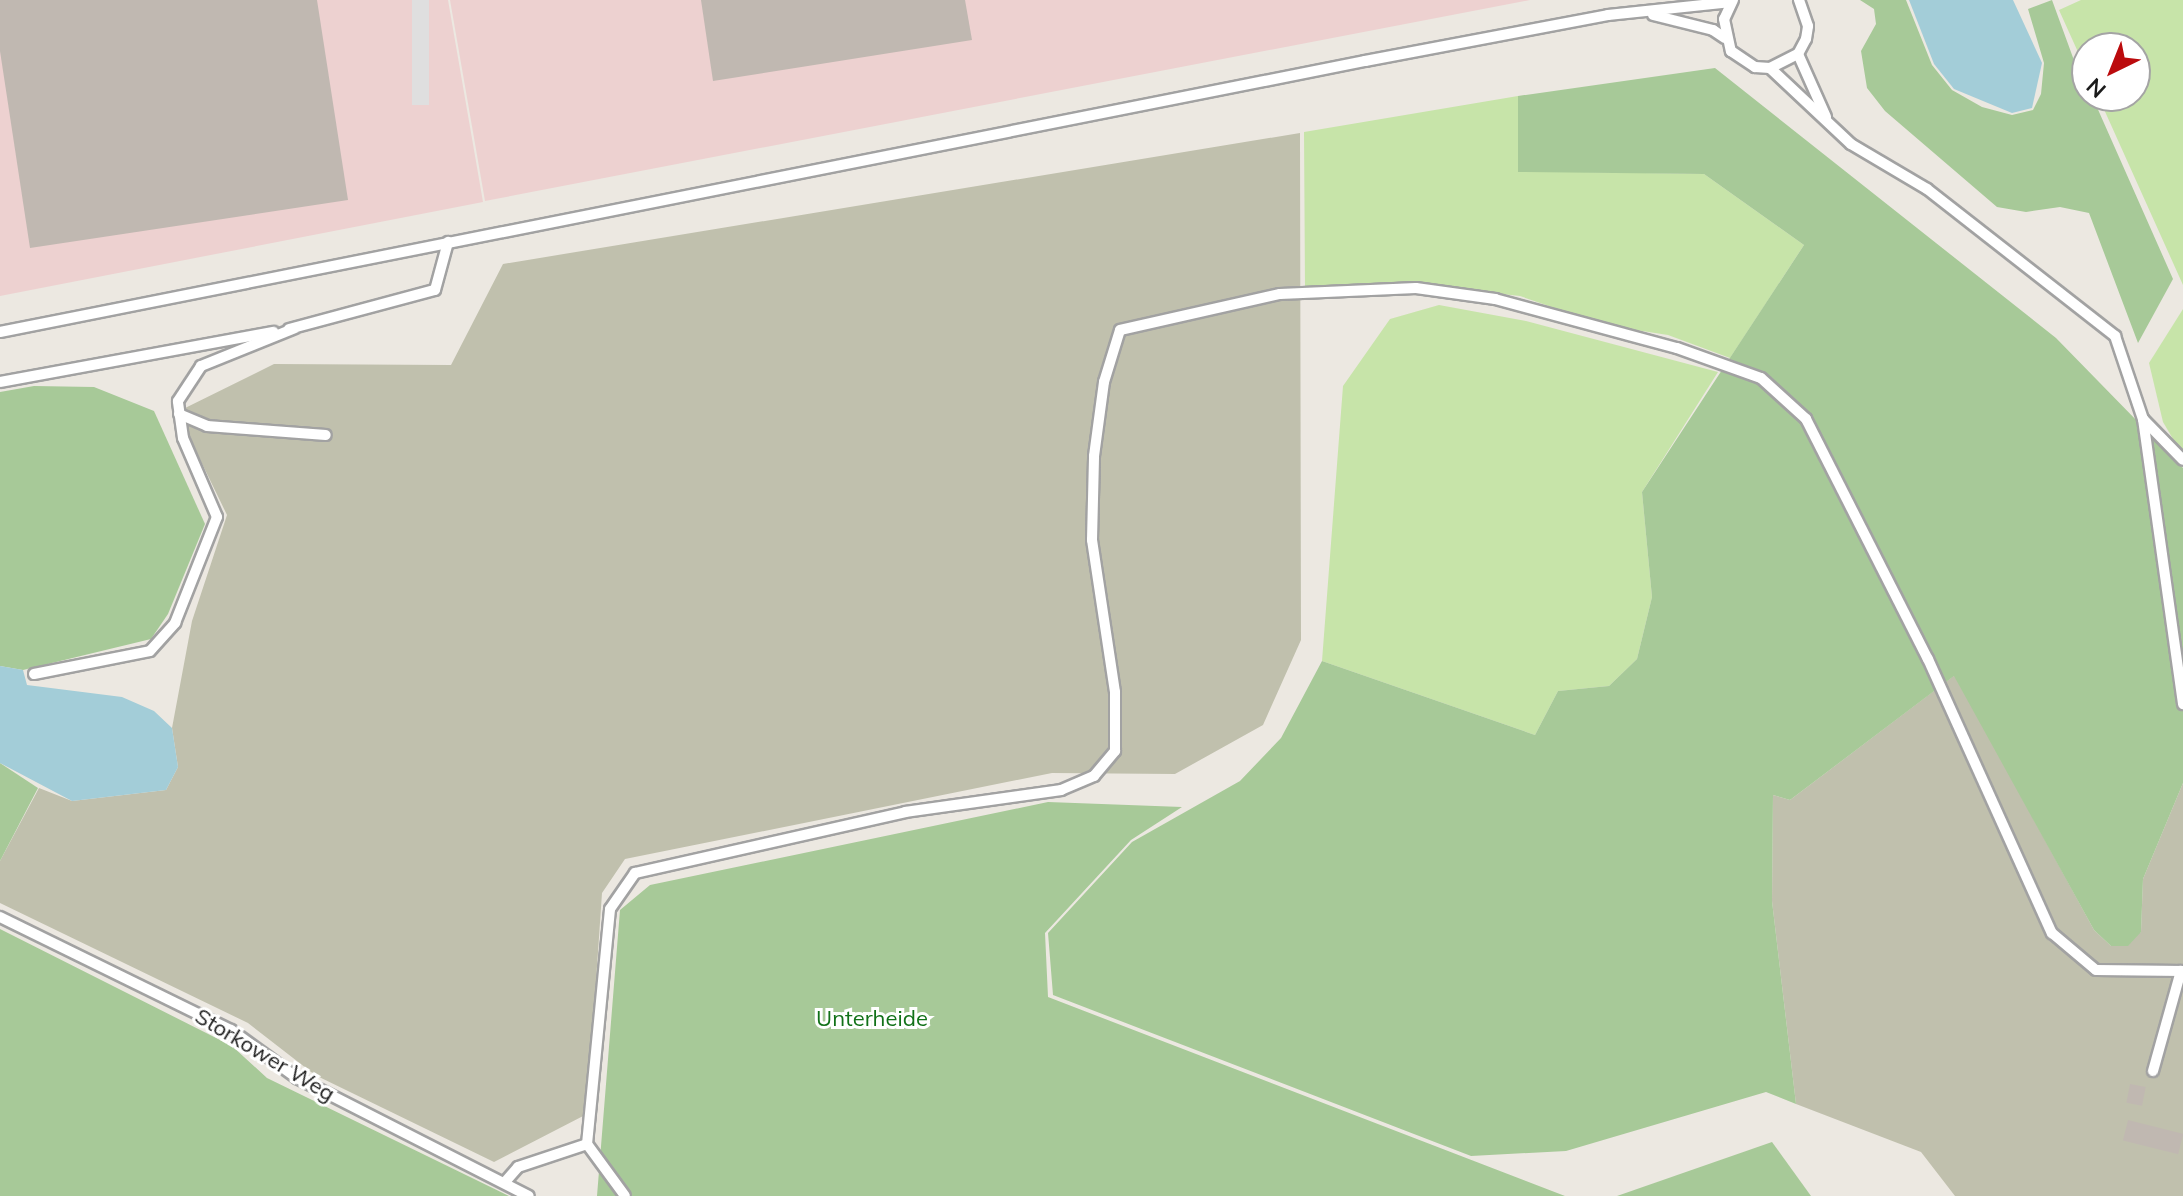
<!DOCTYPE html>
<html>
<head>
<meta charset="utf-8">
<style>
  body { margin:0 }
  #map { position:relative; width:2183px; height:1196px; overflow:hidden; background:#ece8e1; font-family:Mulish,sans-serif }
  div>[style] { position:absolute }
  .commercial>* { inset:0; background:#edd1d0 }
  .construction>* { inset:0; background:#c0c0ad }
  .grass>* { inset:0; background:#c7e4a9 }
  .forest>* { inset:0; background:#a7c998 }
  .parking>* { inset:0; background:#dfdfdf; transform-origin:0 0 }
  .water>* { inset:0; background:#a3cdd8 }
  .building>* { inset:0; background:#c0b8b1; transform-origin:0 0 }
  .roads { filter:drop-shadow(2px 0 #a2a2a2) drop-shadow(-2px 0 #a2a2a2) drop-shadow(0 2px #a2a2a2) drop-shadow(0 -2px #a2a2a2) }
  .service>* { height:10px; margin:-5px; padding:0 5px; transform-origin:5px; border-radius:5px; background:#fff }
  span { translate:-50% -50%; white-space:nowrap; text-align:center; line-height:1.15; -webkit-text-stroke:6px #fff; paint-order:stroke }
  .park-label { font-size:22px; color:#117118 }
  .street-label { font-size:22px; color:#1b1b1b }
  .north { position:absolute; left:2071px; top:32px; width:80px; height:80px; box-sizing:border-box; background:#fff; border:2px solid #a4a4a4; border-radius:50%; rotate:223deg; font-size:22px; font-weight:700; line-height:32px; text-align:center; color:#1b1b1b }
  .north::after { content:''; display:block; margin:auto; width:28px; height:36px; background:#bb0b0d; clip-path:polygon(50% 0,100% 100%,50% 72%,0 100%) }
</style>
</head>
<body>
<div id="map">
  <div class="commercial">
    <div style="clip-path:polygon(0 0,448px 0,483px 202px,0 296px)"></div>
    <div style="clip-path:polygon(450px 0,1530px 0,485px 201px)"></div>
  </div>
  <div class="construction">
    <div style="clip-path:polygon(1300px 133px,1301px 640px,1263px 725px,1175px 774px,1052px 773px,625px 859px,602px 893px,587px 1114px,494px 1162px,315px 1075px,248px 1023px,0 903px,0 861px,39px 788px,72px 801px,166px 790px,178px 767px,172px 728px,192px 621px,227px 515px,177px 412px,274px 364px,451px 365px,503px 264px)"></div>
    <div style="clip-path:polygon(1955px 675px,2094px 930px,2111px 946px,2141px 932px,2143px 879px,2183px 783px,2183px 1196px,1955px 1196px,1921px 1152px,1796px 1104px,1772px 901px,1773px 795px,1790px 800px)"></div>
  </div>
  <div class="grass">
    <div style="clip-path:polygon(2081px 0,2183px 0,2183px 285px,2098px 96px,2135px 96px,2135px 48px,2087px 48px,2087px 72px,2059px 10px)"></div>
    <div style="clip-path:polygon(1518px 96px,1519px 171px,1704px 174px,1804px 245px,1730px 358px,1668px 335px,1604px 325px,1520px 296px,1392px 282px,1305px 287px,1304px 132px)"></div>
    <div style="clip-path:polygon(1439px 305px,1526px 321px,1718px 372px,1642px 492px,1652px 597px,1637px 659px,1609px 686px,1558px 691px,1535px 735px,1322px 661px,1343px 386px,1390px 319px)"></div>
    <div style="clip-path:polygon(2183px 309px,2183px 456px,2163px 422px,2149px 363px)"></div>
  </div>
  <div class="forest">
    <div style="clip-path:polygon(1860px 0,1906px 0,1932px 65px,1952px 90px,1982px 107px,2012px 115px,2033px 110px,2041px 94px,2044px 63px,2028px 9px,2052px 0,2087px 96px,2092px 96px,2173px 279px,2138px 343px,2089px 213px,2060px 207px,2026px 212px,1997px 207px,1885px 111px,1867px 88px,1861px 51px,1876px 24px,1874px 9px)"></div>
    <div style="clip-path:polygon(1715px 68px,2056px 338px,2183px 468px,2183px 783px,2143px 879px,2141px 932px,2128px 946px,2111px 946px,2094px 930px,1954px 676px,1790px 800px,1773px 795px,1772px 901px,1796px 1104px,1766px 1092px,1566px 1151px,1471px 1156px,1053px 995px,1048px 933px,1132px 842px,1240px 781px,1281px 738px,1322px 661px,1535px 735px,1558px 691px,1609px 686px,1637px 659px,1652px 597px,1642px 492px,1804px 245px,1704px 174px,1518px 172px,1518px 96px)"></div>
    <div style="clip-path:polygon(34px 386px,94px 387px,154px 411px,205px 524px,168px 614px,151px 639px,23px 670px,0 666px,0 392px)"></div>
    <div style="clip-path:polygon(0 763px,38px 788px,0 861px)"></div>
    <div style="clip-path:polygon(1048px 802px,1182px 807px,1131px 840px,1045px 933px,1048px 997px,1565px 1196px,597px 1196px,620px 910px,650px 885px)"></div>
    <div style="clip-path:polygon(0 929px,232px 1046px,267px 1078px,509px 1196px,0 1196px)"></div>
    <div style="clip-path:polygon(1772px 1142px,1811px 1196px,1617px 1196px)"></div>
  </div>
  <div class="parking">
    <div style="left:412px;top:0;width:17px;height:105px"></div>
  </div>
  <div class="water">
    <div style="clip-path:polygon(1909px 0,2013px 0,2042px 63px,2032px 108px,2012px 113px,1954px 89px,1934px 64px)"></div>
    <div style="clip-path:polygon(0 666px,23px 670px,27px 685px,122px 697px,154px 711px,172px 728px,178px 767px,166px 790px,72px 801px,0 763px)"></div>
  </div>
  <div class="building">
    <div style="clip-path:polygon(0 0,317px 0,348px 200px,30px 248px,0 51px)"></div>
    <div style="clip-path:polygon(701px 0,965px 0,972px 40px,713px 81px)"></div>
    <div style="left:2130px;top:1084px;width:16px;height:19px;rotate:11deg"></div>
    <div style="left:2128px;top:1120px;width:57px;height:21px;rotate:14deg"></div>
  </div>
  <div class="roads">
    <div class="service">
      <div style="left:1733px;top:0;width:21px;rotate:115deg"></div>
      <div style="left:1724px;top:19px;width:33px;rotate:78deg"></div>
      <div style="left:1731px;top:51px;width:29px;rotate:34deg"></div>
      <div style="left:1755px;top:67px;width:15px;rotate:4deg"></div>
      <div style="left:1770px;top:68px;width:31px;rotate:-27deg"></div>
      <div style="left:1798px;top:54px;width:17px;rotate:-62deg"></div>
      <div style="left:1806px;top:39px;width:13px;rotate:-81deg"></div>
      <div style="left:1808px;top:26px;width:28px;rotate:-109deg"></div>
      <div style="left:1653px;top:15px;width:62px;rotate:14deg"></div>
      <div style="left:1713px;top:30px;width:14px;rotate:34deg"></div>
      <div style="left:1798px;top:54px;width:69px;rotate:66deg"></div>
      <div style="left:1770px;top:68px;width:111px;rotate:43.2deg"></div>
      <div style="left:1851px;top:144px;width:88px;rotate:30.6deg"></div>
      <div style="left:1927px;top:189px;width:239px;rotate:38deg"></div>
      <div style="left:2115px;top:336px;width:88px;rotate:71.4deg"></div>
      <div style="left:2143px;top:419px;width:288px;rotate:82deg"></div>
      <div style="left:289px;top:329px;width:151px;rotate:-15deg"></div>
      <div style="left:435px;top:290px;width:50px;rotate:-74.8deg"></div>
      <div style="left:0;top:332px;width:1392px;rotate:-11.23deg"></div>
      <div style="left:1365px;top:61px;width:247px;rotate:-10.7deg"></div>
      <div style="left:1608px;top:15px;width:124px;rotate:-6deg"></div>
      <div style="left:0;top:382px;width:278px;rotate:-10.4deg"></div>
      <div style="left:179px;top:414px;width:30px;rotate:23deg"></div>
      <div style="left:207px;top:426px;width:119px;rotate:4.3deg"></div>
      <div style="left:2143px;top:419px;width:57px;rotate:45.7deg"></div>
      <div style="left:34px;top:674px;width:118px;rotate:-11.2deg"></div>
      <div style="left:150px;top:651px;width:38px;rotate:-48deg"></div>
      <div style="left:175px;top:623px;width:114px;rotate:-68.4deg"></div>
      <div style="left:217px;top:517px;width:86px;rotate:-113.3deg"></div>
      <div style="left:183px;top:438px;width:37px;rotate:-98deg"></div>
      <div style="left:178px;top:401px;width:42px;rotate:-56.7deg"></div>
      <div style="left:201px;top:366px;width:101px;rotate:-22deg"></div>
      <div style="left:0;top:917px;width:257px;rotate:26.1deg"></div>
      <div style="left:231px;top:1030px;width:82px;rotate:36deg"></div>
      <div style="left:297px;top:1078px;width:260px;rotate:27deg"></div>
      <div style="left:2153px;top:1071px;width:104px;rotate:-74.4deg"></div>
      <div style="left:587px;top:1144px;width:236px;rotate:-84.4deg"></div>
      <div style="left:610px;top:909px;width:44px;rotate:-55.2deg"></div>
      <div style="left:635px;top:873px;width:277px;rotate:-12.7deg"></div>
      <div style="left:905px;top:812px;width:158px;rotate:-8deg"></div>
      <div style="left:1061px;top:790px;width:36px;rotate:-23deg"></div>
      <div style="left:1094px;top:776px;width:33px;rotate:-50deg"></div>
      <div style="left:1115px;top:751px;width:59px;rotate:-90deg"></div>
      <div style="left:1115px;top:692px;width:154px;rotate:-98.6deg"></div>
      <div style="left:1092px;top:540px;width:84px;rotate:-88.6deg"></div>
      <div style="left:1094px;top:456px;width:75px;rotate:-82.3deg"></div>
      <div style="left:1104px;top:382px;width:54px;rotate:-72.9deg"></div>
      <div style="left:1120px;top:330px;width:164px;rotate:-12.7deg"></div>
      <div style="left:1280px;top:294px;width:136px;rotate:-2.5deg"></div>
      <div style="left:1416px;top:288px;width:80px;rotate:7.9deg"></div>
      <div style="left:1495px;top:299px;width:188px;rotate:15.1deg"></div>
      <div style="left:1677px;top:348px;width:89px;rotate:19.7deg"></div>
      <div style="left:1761px;top:378px;width:61px;rotate:42.3deg"></div>
      <div style="left:1806px;top:419px;width:269px;rotate:63.1deg"></div>
      <div style="left:1928px;top:659px;width:301px;rotate:65.7deg"></div>
      <div style="left:2052px;top:933px;width:57px;rotate:40.1deg"></div>
      <div style="left:2096px;top:970px;width:87px;rotate:0.7deg"></div>
      <div style="left:505px;top:1182px;width:20px;rotate:-49deg"></div>
      <div style="left:518px;top:1167px;width:73px;rotate:-18.4deg"></div>
      <div style="left:587px;top:1144px;width:64px;rotate:53.8deg"></div>
    </div>
  </div>
  <div class="park-label">
    <span style="left:872px;top:1019px">Unterheide</span>
  </div>
  <div class="street-label">
    <span style="left:265px;top:1055px;rotate:31deg">Storkower Weg</span>
  </div>
  <div class="north">N</div>
</div>
</body>
</html>
